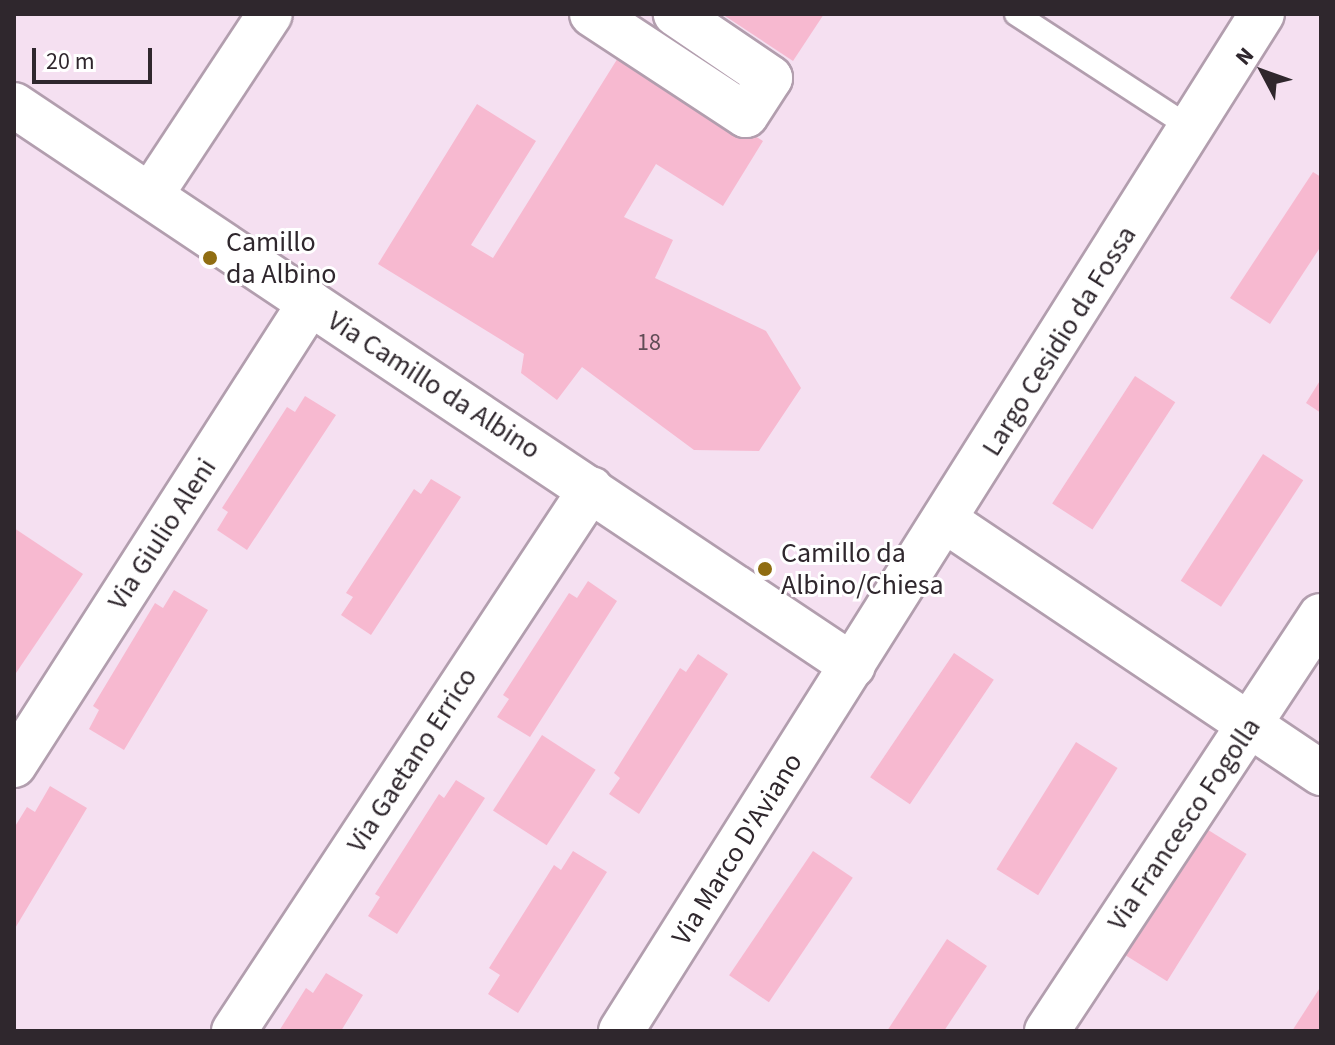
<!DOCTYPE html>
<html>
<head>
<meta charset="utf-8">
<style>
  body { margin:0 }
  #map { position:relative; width:1335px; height:1045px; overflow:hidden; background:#f5e0f1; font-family:"Source Sans 3",sans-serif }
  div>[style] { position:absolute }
  .building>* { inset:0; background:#f7b9d0; transform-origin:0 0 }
  .roads { filter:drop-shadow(2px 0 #b29eae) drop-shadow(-2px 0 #b29eae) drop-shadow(0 2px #b29eae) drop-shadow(0 -2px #b29eae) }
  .service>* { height:22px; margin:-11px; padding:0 11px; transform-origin:11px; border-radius:11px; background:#fff }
  .minor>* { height:44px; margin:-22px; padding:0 22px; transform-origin:22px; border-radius:22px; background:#fff }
  .dots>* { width:22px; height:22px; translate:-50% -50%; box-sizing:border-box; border:4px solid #fff; border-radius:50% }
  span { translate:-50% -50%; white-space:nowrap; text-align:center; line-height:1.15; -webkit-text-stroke:6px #fff; paint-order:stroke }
  .number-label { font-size:24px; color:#614c56 }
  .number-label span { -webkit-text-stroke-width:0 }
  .poi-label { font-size:28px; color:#2f272d }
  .left { translate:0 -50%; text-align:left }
  .street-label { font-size:28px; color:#2f272d }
  .frame { position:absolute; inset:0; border:16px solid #2f272d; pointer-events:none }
  .north { position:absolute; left:1223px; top:32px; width:80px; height:80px; -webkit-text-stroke:6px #fff; paint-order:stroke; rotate:311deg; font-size:22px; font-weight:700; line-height:32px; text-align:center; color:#2f272d }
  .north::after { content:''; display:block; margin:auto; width:28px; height:36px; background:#2f272d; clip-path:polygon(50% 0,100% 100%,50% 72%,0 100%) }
  .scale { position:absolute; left:32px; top:48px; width:120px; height:36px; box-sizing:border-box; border:4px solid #2f272d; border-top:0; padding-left:10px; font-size:24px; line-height:28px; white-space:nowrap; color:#2f272d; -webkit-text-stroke:6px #fff; paint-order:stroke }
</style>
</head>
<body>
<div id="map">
  <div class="building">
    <div style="clip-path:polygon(722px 14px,824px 14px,793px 61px)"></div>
    <div style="clip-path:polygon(621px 53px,763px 141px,723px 206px,656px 164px,624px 217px,673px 240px,655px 278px,766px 331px,801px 388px,759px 451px,694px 450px,582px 367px,557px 400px,521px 373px,524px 354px,378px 264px,477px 104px,536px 141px,471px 245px,493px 258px)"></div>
    <div style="clip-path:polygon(1313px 172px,1321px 177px,1321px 246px,1270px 324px,1230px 298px)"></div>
    <div style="left:1135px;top:376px;width:48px;height:152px;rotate:33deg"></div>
    <div style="clip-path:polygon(1321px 379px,1321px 413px,1306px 403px)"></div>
    <div style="clip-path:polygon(305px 396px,336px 415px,247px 550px,217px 530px,228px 512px,222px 508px,287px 407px,295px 412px)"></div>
    <div style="left:1263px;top:454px;width:48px;height:151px;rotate:33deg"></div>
    <div style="clip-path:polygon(431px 479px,461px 497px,371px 635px,341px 615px,353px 597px,346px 593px,414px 489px,421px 494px)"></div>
    <div style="clip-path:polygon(14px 528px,83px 574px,14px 676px)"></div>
    <div style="clip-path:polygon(588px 581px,617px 601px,530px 737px,497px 717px,509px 699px,503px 695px,569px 593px,577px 598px)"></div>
    <div style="clip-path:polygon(174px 590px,208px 610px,124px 750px,89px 729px,99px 710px,93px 706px,155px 603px,163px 608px)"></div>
    <div style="left:954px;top:653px;width:48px;height:150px;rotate:34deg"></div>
    <div style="clip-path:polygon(698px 654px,728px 674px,639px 814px,609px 794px,620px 778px,614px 773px,680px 668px,686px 672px)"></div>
    <div style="left:542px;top:735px;width:64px;height:90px;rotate:33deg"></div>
    <div style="left:1076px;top:742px;width:49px;height:150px;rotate:32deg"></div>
    <div style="clip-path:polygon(456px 780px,485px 798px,397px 934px,368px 916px,380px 897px,375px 894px,439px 794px,444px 798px)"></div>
    <div style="clip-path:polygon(50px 786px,87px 808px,14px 930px,14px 828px,27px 807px,35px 812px)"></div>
    <div style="left:1205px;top:828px;width:49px;height:150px;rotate:32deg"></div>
    <div style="clip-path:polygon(573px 851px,607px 872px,518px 1013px,488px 994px,500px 975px,489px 968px,554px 865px,561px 870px)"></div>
    <div style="left:813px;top:851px;width:48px;height:150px;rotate:34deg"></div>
    <div style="clip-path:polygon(947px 939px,987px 966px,944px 1031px,887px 1031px)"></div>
    <div style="clip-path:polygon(326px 973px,363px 995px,341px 1031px,279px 1031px,306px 988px,313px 993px)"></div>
    <div style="clip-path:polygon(1321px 986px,1321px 1031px,1292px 1031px)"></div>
  </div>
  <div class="roads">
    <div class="service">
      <div style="left:1016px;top:14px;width:209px;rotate:33.1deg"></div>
    </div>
    <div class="minor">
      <div style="left:592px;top:14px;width:184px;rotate:33.3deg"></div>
      <div style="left:746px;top:115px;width:44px;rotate:-57deg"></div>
      <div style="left:770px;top:78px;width:114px;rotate:-145.8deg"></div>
      <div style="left:14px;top:105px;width:1009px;rotate:33.77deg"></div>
      <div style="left:152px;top:193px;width:214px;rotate:-56.6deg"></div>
      <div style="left:946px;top:521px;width:452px;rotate:33.9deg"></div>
      <div style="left:14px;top:765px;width:549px;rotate:-57.35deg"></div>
      <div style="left:234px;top:1031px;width:649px;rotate:-56.63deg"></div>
      <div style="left:621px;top:1031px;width:1202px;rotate:-57.78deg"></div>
      <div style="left:1047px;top:1031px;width:497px;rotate:-56.6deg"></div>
    </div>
  </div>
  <div class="dots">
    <div style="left:210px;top:258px;background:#906d12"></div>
    <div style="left:765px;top:569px;background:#906d12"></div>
  </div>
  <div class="number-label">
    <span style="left:649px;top:343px">18</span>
  </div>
  <div class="poi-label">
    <span class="left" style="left:226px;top:258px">Camillo<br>da Albino</span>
    <span class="left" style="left:781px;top:569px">Camillo da<br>Albino/Chiesa</span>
  </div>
  <div class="street-label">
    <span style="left:1059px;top:341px;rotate:-58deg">Largo Cesidio da Fossa</span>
    <span style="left:434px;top:385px;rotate:33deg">Via Camillo da Albino</span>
    <span style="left:162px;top:534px;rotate:-57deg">Via Giulio Aleni</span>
    <span style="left:412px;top:760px;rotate:-57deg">Via Gaetano Errico</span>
    <span style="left:1184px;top:824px;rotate:-56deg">Via Francesco Fogolla</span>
    <span style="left:737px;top:849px;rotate:-58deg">Via Marco D'Aviano</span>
  </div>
  <div class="frame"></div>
  <div class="north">N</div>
  <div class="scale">20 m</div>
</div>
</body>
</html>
